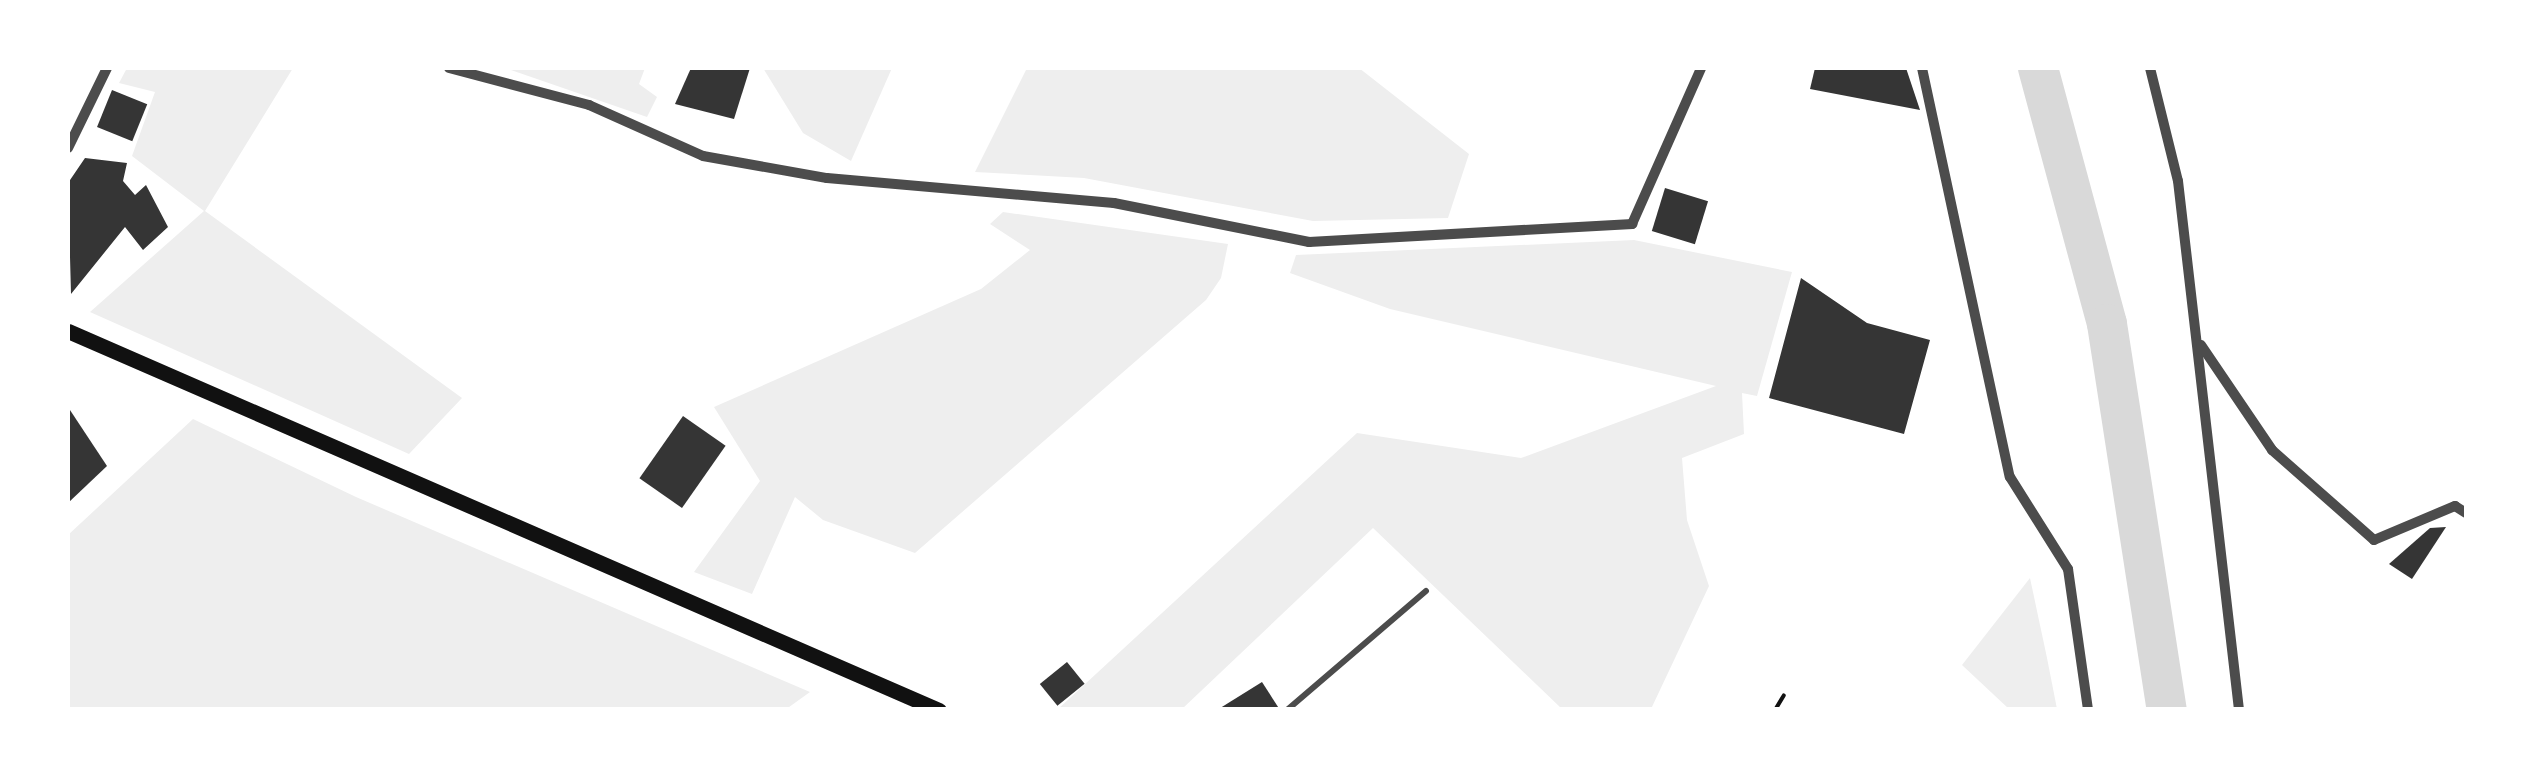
<!DOCTYPE html>
<html>
<head>
<meta charset="utf-8">
<style>
  body { margin:0 }
  #map { position:relative; width:2534px; height:777px; overflow:hidden; background:#fff; font-family:"Noto Serif",serif }
  div>[style] { position:absolute }
  .green>* { inset:0; background:#eee }
  .river>* { height:40px; margin:-20px; padding:0 20px; transform-origin:20px; border-radius:20px; background:#d9d9d9 }
  .building>* { inset:0; background:#353535; transform-origin:0 0 }
  .path>* { height:4px; margin:-2px; padding:0 2px; transform-origin:2px; border-radius:2px; background:#111 }
  .service>* { height:6px; margin:-3px; padding:0 3px; transform-origin:3px; border-radius:3px; background:#4c4c4c }
  .minor>* { height:10px; margin:-5px; padding:0 5px; transform-origin:5px; border-radius:5px; background:#4c4c4c }
  .secondary>* { height:15px; margin:-7.5px; padding:0 7.5px; transform-origin:7.5px; border-radius:7.5px; background:#111 }
  span { translate:-50% -50%; white-space:nowrap; text-align:center; line-height:1.15; -webkit-text-stroke:8px #fff; paint-order:stroke }
  .frame { position:absolute; inset:0; border:70px solid #fff; pointer-events:none }
</style>
</head>
<body>
<div id="map">
  <div class="green">
    <div style="clip-path:polygon(127px 68px,293px 68px,205px 211px,462px 398px,409px 454px,90px 312px,204px 211px,132px 156px,155px 92px,119px 83px)"></div>
    <div style="clip-path:polygon(505px 68px,645px 68px,639px 84px,657px 97px,647px 117px)"></div>
    <div style="clip-path:polygon(763px 68px,892px 68px,851px 161px,803px 133px)"></div>
    <div style="clip-path:polygon(1027px 68px,1359px 68px,1469px 154px,1448px 218px,1313px 221px,1084px 178px,975px 172px)"></div>
    <div style="clip-path:polygon(1003px 212px,1228px 244px,1221px 278px,1206px 300px,915px 553px,823px 520px,795px 497px,752px 594px,694px 572px,760px 481px,714px 407px,981px 289px,1030px 250px,990px 224px)"></div>
    <div style="clip-path:polygon(1634px 240px,1792px 272px,1757px 396px,1742px 393px,1744px 434px,1682px 458px,1687px 520px,1709px 586px,1651px 709px,1562px 709px,1373px 528px,1182px 709px,1058px 709px,1357px 433px,1521px 458px,1716px 386px,1390px 309px,1290px 273px,1296px 255px)"></div>
    <div style="clip-path:polygon(193px 419px,356px 497px,810px 692px,785px 710px,68px 709px,68px 535px)"></div>
    <div style="clip-path:polygon(2030px 578px,2047px 658px,2057px 709px,2009px 709px,1962px 665px)"></div>
  </div>
  <div class="river">
    <div style="left:2038px;top:68px;width:265px;rotate:74.9deg"></div>
    <div style="left:2107px;top:324px;width:391px;rotate:81.2deg"></div>
  </div>
  <div class="building">
    <div style="clip-path:polygon(691px 68px,750px 68px,734px 119px,675px 104px)"></div>
    <div style="clip-path:polygon(1815px 68px,1906px 68px,1920px 110px,1810px 89px)"></div>
    <div style="left:112px;top:90px;width:38px;height:40px;rotate:22deg"></div>
    <div style="clip-path:polygon(85px 158px,127px 163px,123px 181px,135px 195px,146px 185px,168px 227px,143px 250px,125px 227px,71px 294px,68px 183px)"></div>
    <div style="left:1665px;top:188px;width:45px;height:45px;rotate:17deg"></div>
    <div style="clip-path:polygon(1801px 278px,1867px 323px,1930px 340px,1904px 434px,1769px 398px)"></div>
    <div style="clip-path:polygon(68px 407px,107px 466px,68px 503px)"></div>
    <div style="left:683px;top:416px;width:52px;height:76px;rotate:35deg"></div>
    <div style="clip-path:polygon(2446px 527px,2412px 579px,2389px 564px,2430px 528px)"></div>
    <div style="left:1067px;top:662px;width:28px;height:35px;rotate:51deg"></div>
    <div style="clip-path:polygon(1262px 682px,1280px 710px,1217px 710px)"></div>
  </div>
  <div class="path">
    <div style="left:1775px;top:710px;width:17px;rotate:-59deg"></div>
  </div>
  <div class="service">
    <div style="left:1287px;top:710px;width:183px;rotate:-40.6deg"></div>
  </div>
  <div class="minor">
    <div style="left:449px;top:68px;width:145px;rotate:14.8deg"></div>
    <div style="left:589px;top:105px;width:125px;rotate:24.1deg"></div>
    <div style="left:703px;top:156px;width:126px;rotate:10.1deg"></div>
    <div style="left:827px;top:178px;width:288px;rotate:5deg"></div>
    <div style="left:1114px;top:203px;width:199px;rotate:11.3deg"></div>
    <div style="left:1309px;top:242px;width:324px;rotate:-3.2deg"></div>
    <div style="left:1632px;top:224px;width:171px;rotate:-66.1deg"></div>
    <div style="left:1922px;top:68px;width:418px;rotate:77.9deg"></div>
    <div style="left:2010px;top:477px;width:109px;rotate:57.8deg"></div>
    <div style="left:2068px;top:569px;width:142px;rotate:81.9deg"></div>
    <div style="left:2150px;top:68px;width:116px;rotate:76.1deg"></div>
    <div style="left:2178px;top:181px;width:533px;rotate:83.42deg"></div>
    <div style="left:68px;top:148px;width:89px;rotate:-64deg"></div>
    <div style="left:2201px;top:345px;width:127px;rotate:55.9deg"></div>
    <div style="left:2272px;top:450px;width:136px;rotate:41.4deg"></div>
    <div style="left:2374px;top:540px;width:88px;rotate:-22.8deg"></div>
    <div style="left:2455px;top:506px;width:13px;rotate:32deg"></div>
  </div>
  <div class="secondary">
    <div style="left:68px;top:331px;width:950px;rotate:23.52deg"></div>
  </div>
  <div class="frame"></div>
</div>
</body>
</html>
